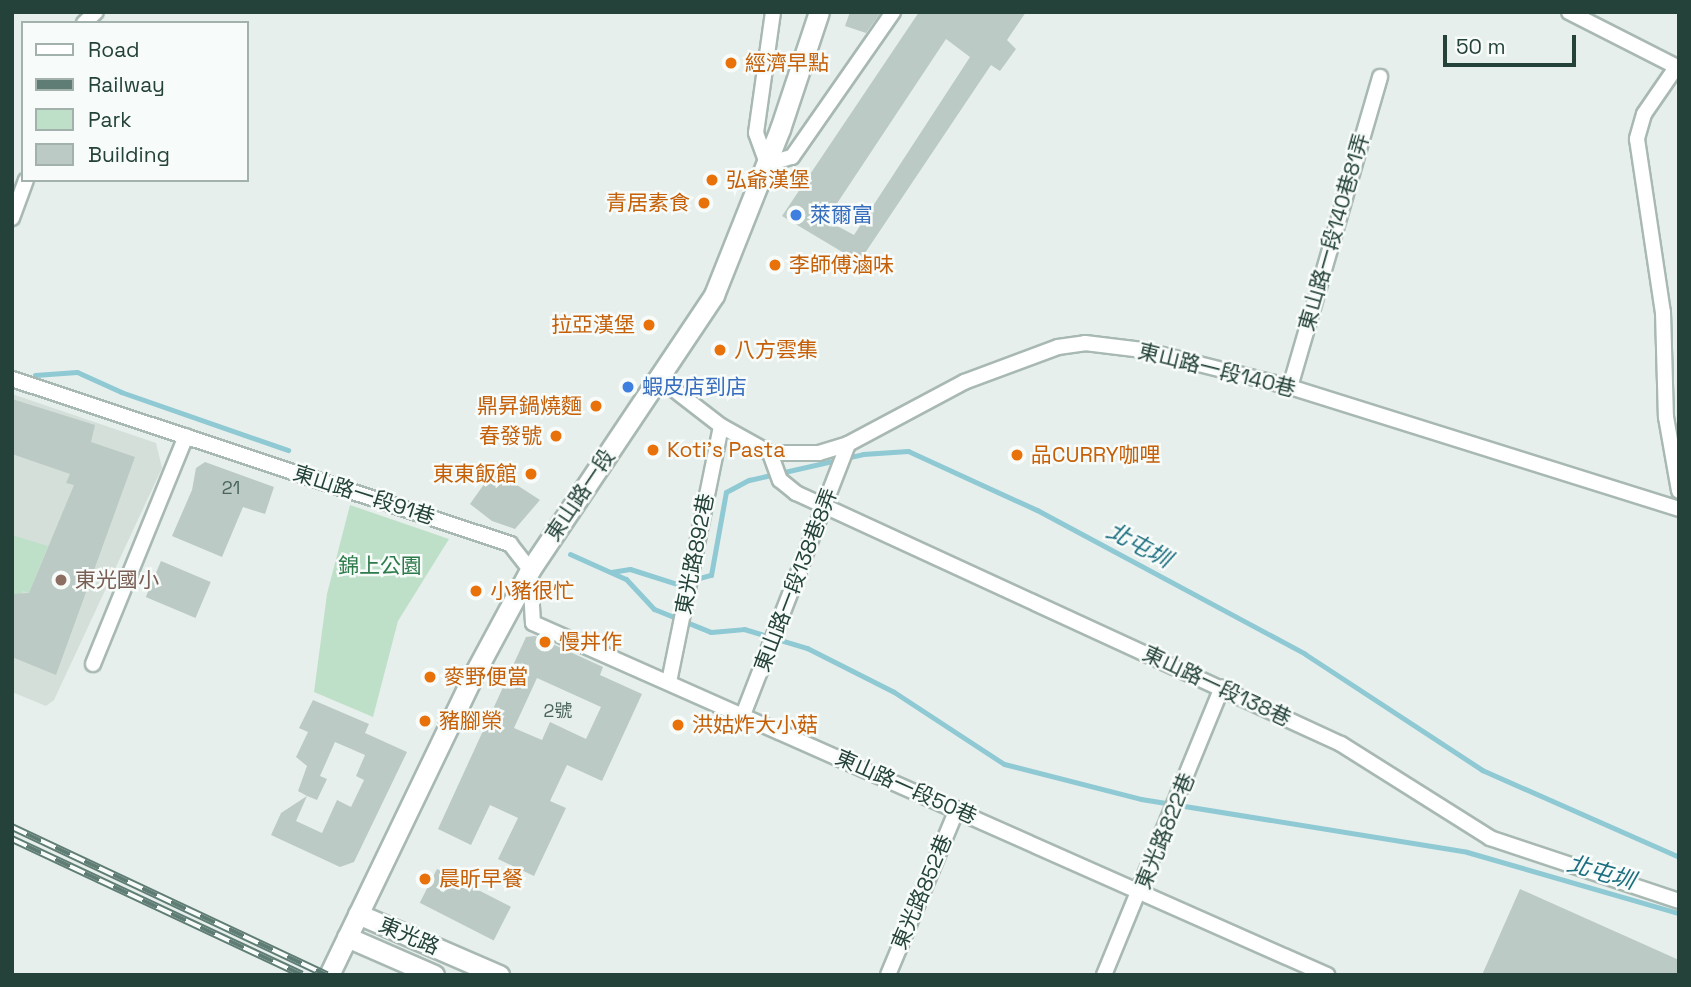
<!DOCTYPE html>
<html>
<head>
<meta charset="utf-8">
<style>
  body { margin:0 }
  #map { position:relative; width:1691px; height:987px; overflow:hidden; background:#e6efeb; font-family:"Space Grotesk","Noto Sans TC",sans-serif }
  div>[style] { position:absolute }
  .built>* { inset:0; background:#d4dfda }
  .green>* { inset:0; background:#bfe0c8 }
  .stream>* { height:5px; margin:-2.5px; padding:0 2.5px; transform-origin:2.5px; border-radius:2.5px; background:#8ec9d4 }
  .building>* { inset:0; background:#bbcac4; transform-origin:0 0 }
  .roads { filter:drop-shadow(2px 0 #a8b8b2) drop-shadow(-2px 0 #a8b8b2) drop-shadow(0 2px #a8b8b2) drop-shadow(0 -2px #a8b8b2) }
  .street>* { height:14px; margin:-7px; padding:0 7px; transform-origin:7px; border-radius:7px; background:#fff }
  .secondary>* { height:19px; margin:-9.5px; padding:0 9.5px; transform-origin:9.5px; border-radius:9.5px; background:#fff }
  .rail>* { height:8px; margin-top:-4px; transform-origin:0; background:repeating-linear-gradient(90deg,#f7fbf9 0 16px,#5f7d75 0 32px); box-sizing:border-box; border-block:2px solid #5f7d75 }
  .dots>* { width:19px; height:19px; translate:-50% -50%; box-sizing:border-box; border:4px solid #f7fbf9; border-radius:50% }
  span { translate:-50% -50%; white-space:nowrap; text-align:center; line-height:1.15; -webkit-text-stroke:5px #f7fbf9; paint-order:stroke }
  .number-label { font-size:18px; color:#4a645c }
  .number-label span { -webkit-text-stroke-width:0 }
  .food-label { font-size:21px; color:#c56008 }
  .left { translate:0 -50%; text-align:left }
  .right { translate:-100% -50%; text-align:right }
  .shop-label { font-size:21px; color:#366cbe }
  .street-label { font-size:21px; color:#24423a }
  .park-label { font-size:21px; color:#2d7a4b }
  .education-label { font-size:21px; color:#785e54 }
  .water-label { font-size:23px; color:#1c6f80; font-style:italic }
  .frame { position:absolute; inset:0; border:14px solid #24423a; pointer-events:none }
  .legend { position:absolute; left:21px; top:21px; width:228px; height:161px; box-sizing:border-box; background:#f7fbf9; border:2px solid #a3b1ad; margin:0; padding:9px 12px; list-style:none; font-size:21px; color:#24423a }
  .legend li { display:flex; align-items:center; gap:14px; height:35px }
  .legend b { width:35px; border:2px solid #a3b1ad }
  .scale { position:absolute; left:1443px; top:35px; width:133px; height:32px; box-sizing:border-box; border:4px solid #24423a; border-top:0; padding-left:9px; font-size:21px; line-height:24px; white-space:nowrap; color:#24423a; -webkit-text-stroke:5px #f7fbf9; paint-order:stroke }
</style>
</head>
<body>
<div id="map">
  <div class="built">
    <div style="clip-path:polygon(12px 394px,156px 443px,162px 468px,54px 700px,46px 706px,12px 692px)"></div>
  </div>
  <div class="green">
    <div style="clip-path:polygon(350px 505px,449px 539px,398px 621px,373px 717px,314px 692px,327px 594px)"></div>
    <div style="clip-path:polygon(12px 535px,48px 546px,29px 593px,23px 591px,20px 597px,12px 594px)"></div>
  </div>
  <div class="stream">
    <div style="left:35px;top:375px;width:42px;rotate:-4.1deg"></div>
    <div style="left:77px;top:372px;width:48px;rotate:24.4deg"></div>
    <div style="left:121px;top:392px;width:177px;rotate:19.2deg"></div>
    <div style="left:570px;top:554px;width:61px;rotate:24.1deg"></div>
    <div style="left:626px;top:579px;width:41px;rotate:47deg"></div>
    <div style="left:654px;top:609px;width:61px;rotate:22deg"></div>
    <div style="left:711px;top:632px;width:33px;rotate:-5deg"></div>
    <div style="left:744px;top:629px;width:66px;rotate:16.8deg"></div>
    <div style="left:807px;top:648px;width:97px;rotate:26.8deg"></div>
    <div style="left:894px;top:692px;width:131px;rotate:33.2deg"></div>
    <div style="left:1004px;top:764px;width:141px;rotate:14.3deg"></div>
    <div style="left:1141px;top:799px;width:330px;rotate:9.2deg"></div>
    <div style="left:1467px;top:852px;width:221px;rotate:16.1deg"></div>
    <div style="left:611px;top:572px;width:19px;rotate:-9deg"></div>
    <div style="left:630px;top:569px;width:49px;rotate:17.7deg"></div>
    <div style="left:677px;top:584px;width:35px;rotate:-15deg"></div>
    <div style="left:711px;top:575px;width:84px;rotate:-79.8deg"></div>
    <div style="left:726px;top:492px;width:26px;rotate:-28deg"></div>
    <div style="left:749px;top:480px;width:117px;rotate:-12.8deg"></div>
    <div style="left:863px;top:454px;width:45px;rotate:-3.8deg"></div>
    <div style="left:908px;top:451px;width:142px;rotate:24.6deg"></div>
    <div style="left:1037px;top:510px;width:304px;rotate:28.2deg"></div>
    <div style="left:1305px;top:654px;width:212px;rotate:33.2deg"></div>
    <div style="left:1482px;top:770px;width:215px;rotate:23.8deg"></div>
  </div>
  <div class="building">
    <div style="clip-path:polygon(850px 12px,881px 12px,866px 33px,845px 26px)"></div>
    <div style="clip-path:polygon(evenodd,919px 12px,1026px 12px,1007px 40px,1016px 49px,1000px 71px,991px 65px,859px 262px,782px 216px,919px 12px,946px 39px,970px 57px,854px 235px,826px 220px,946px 39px)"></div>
    <div style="clip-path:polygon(12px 399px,95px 425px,91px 442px,135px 457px,56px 675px,12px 657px,12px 594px,29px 593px,74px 485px,66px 483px,70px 474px,12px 454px)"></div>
    <div style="clip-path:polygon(205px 462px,274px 487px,265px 514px,243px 507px,222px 557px,172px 536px,192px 490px,196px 468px)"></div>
    <div style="clip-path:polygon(494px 470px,540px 500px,515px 529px,492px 521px,470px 504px)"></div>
    <div style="left:161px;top:561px;width:54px;height:39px;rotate:23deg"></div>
    <div style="clip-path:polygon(evenodd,535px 636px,603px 667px,600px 675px,642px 694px,602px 781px,567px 765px,550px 801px,566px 808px,534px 876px,498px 859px,518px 818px,490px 805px,471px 845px,438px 829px,526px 637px,535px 636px,537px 678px,601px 707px,586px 739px,550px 722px,542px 740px,514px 728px,537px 678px)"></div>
    <div style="clip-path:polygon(evenodd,313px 700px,369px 724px,365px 733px,407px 752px,354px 862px,340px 867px,271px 835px,281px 813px,307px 796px,298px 791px,307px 766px,296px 757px,308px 732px,299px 728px,313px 700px,335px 742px,365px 755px,356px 776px,364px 780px,351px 807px,337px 800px,322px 833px,296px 821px,307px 796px,317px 800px,327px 779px,320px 776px,335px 742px)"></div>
    <div style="left:437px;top:869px;width:83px;height:38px;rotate:27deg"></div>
    <div style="clip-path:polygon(1520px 889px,1679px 960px,1679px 975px,1482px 975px)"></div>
  </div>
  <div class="roads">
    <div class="street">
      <div style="left:773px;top:12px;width:122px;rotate:98deg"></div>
      <div style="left:756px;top:133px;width:33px;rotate:70deg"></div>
      <div style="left:767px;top:164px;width:26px;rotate:-16deg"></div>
      <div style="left:792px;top:157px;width:177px;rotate:-55.1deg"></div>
      <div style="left:1569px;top:12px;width:123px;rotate:27deg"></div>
      <div style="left:84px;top:23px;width:16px;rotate:-43deg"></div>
      <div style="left:1677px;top:66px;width:58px;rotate:124.5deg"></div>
      <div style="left:1644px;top:114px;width:26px;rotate:106deg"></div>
      <div style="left:1637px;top:139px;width:175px;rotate:81.5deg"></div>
      <div style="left:1663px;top:312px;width:105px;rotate:88.4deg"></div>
      <div style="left:1666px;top:417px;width:75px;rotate:80deg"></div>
      <div style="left:12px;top:218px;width:40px;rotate:-69.8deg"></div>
      <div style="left:659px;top:378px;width:78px;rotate:37.7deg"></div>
      <div style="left:721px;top:426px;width:56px;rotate:28.9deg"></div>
      <div style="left:770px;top:453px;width:49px"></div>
      <div style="left:819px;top:453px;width:30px;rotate:-17deg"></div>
      <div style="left:848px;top:444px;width:132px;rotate:-28.1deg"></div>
      <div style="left:964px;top:382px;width:100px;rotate:-20.4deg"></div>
      <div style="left:1058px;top:347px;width:27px;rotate:-8deg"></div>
      <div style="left:1085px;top:343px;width:58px;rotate:6.9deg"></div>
      <div style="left:1143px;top:350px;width:152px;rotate:14.1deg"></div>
      <div style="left:1290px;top:387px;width:408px;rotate:17.4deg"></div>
      <div style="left:12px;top:379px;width:525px;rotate:18.33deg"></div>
      <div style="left:510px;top:544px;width:33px;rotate:52deg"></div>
      <div style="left:530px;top:570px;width:53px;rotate:86.8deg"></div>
      <div style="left:533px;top:623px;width:869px;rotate:23.91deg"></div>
      <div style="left:1290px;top:387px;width:323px;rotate:-73.8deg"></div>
      <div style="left:770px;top:453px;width:29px;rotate:70deg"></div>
      <div style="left:780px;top:480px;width:21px;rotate:39deg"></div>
      <div style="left:796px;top:493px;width:600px;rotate:24.73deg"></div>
      <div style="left:1341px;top:744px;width:176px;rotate:32.2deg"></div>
      <div style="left:1490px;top:838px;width:199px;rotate:18.4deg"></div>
      <div style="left:93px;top:664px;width:246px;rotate:-67.8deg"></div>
      <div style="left:669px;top:682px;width:261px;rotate:-78.5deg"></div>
      <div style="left:743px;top:715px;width:291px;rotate:-68.8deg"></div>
      <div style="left:888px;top:975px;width:180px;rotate:-67.4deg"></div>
      <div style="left:1104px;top:975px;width:311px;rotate:-67.7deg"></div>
    </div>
    <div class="secondary">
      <div style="left:358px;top:914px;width:154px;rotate:23.4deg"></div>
      <div style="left:347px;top:937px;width:95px;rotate:23.6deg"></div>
      <div style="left:329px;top:975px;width:332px;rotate:-64.3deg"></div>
      <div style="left:473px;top:676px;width:120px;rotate:-61.7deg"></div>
      <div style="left:530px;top:570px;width:331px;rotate:-56.2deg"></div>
      <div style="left:714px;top:295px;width:179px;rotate:-68.3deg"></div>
      <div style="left:780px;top:129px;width:123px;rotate:-71.6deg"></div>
    </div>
  </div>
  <div class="rail">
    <div style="left:12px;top:827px;width:348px;rotate:25.2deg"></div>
    <div style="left:12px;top:839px;width:320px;rotate:25.1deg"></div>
  </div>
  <div class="dots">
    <div style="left:731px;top:63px;background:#e8710a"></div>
    <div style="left:712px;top:180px;background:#e8710a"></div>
    <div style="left:704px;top:203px;background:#e8710a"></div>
    <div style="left:796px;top:215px;background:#3f7fe0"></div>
    <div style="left:775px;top:265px;background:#e8710a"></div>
    <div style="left:649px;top:325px;background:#e8710a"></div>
    <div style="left:720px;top:350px;background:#e8710a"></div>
    <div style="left:628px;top:387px;background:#3f7fe0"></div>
    <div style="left:596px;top:406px;background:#e8710a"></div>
    <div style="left:556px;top:436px;background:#e8710a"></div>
    <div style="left:653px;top:450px;background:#e8710a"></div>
    <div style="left:1017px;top:455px;background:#e8710a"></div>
    <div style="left:531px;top:474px;background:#e8710a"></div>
    <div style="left:61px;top:580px;background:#8d6e63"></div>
    <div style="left:476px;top:591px;background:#e8710a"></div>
    <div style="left:545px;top:642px;background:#e8710a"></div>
    <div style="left:430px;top:677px;background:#e8710a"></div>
    <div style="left:425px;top:721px;background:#e8710a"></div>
    <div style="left:678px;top:725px;background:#e8710a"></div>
    <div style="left:425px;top:879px;background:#e8710a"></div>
  </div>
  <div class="number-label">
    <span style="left:231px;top:488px">21</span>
    <span style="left:558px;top:711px">2號</span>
  </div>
  <div class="food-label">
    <span class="left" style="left:745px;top:63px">經濟早點</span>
    <span class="left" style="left:726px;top:180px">弘爺漢堡</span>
    <span class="right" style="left:690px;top:203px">青居素食</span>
    <span class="left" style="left:789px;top:265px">李師傅滷味</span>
    <span class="right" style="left:635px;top:325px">拉亞漢堡</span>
    <span class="left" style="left:734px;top:350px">八方雲集</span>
    <span class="right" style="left:582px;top:406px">鼎昇鍋燒麵</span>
    <span class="right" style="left:542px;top:436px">春發號</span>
    <span class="left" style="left:667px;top:450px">Koti's Pasta</span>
    <span class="left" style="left:1031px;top:455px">品CURRY咖哩</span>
    <span class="right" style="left:517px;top:474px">東東飯館</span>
    <span class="left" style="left:490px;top:591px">小豬很忙</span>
    <span class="left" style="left:559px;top:642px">慢丼作</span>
    <span class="left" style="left:444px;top:677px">麥野便當</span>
    <span class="left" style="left:439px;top:721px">豬腳榮</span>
    <span class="left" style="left:692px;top:725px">洪姑炸大小菇</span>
    <span class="left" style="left:439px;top:879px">晨昕早餐</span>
  </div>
  <div class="shop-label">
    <span class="left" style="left:810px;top:215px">萊爾富</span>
    <span class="left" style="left:642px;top:387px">蝦皮店到店</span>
  </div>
  <div class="street-label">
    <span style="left:1334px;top:232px;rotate:-74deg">東山路一段140巷81弄</span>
    <span style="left:1217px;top:370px;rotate:14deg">東山路一段140巷</span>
    <span style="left:364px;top:495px;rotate:18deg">東山路一段91巷</span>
    <span style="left:580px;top:495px;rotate:-56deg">東山路一段</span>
    <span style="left:695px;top:554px;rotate:-79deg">東光路892巷</span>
    <span style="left:796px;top:580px;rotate:-69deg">東山路一段138巷8弄</span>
    <span style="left:1217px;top:686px;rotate:25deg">東山路一段138巷</span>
    <span style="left:906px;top:787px;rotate:24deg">東山路一段50巷</span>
    <span style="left:1165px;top:831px;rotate:-68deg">東光路822巷</span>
    <span style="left:922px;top:892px;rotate:-67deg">東光路852巷</span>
    <span style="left:409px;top:936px;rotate:23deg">東光路</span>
  </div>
  <div class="park-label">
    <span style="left:380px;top:566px">錦上公園</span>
  </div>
  <div class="education-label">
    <span class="left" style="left:75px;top:580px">東光國小</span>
  </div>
  <div class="water-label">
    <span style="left:1139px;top:545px;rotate:28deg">北屯圳</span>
    <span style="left:1601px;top:872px;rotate:16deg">北屯圳</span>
  </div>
  <div class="frame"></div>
  <ul class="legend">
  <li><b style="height:9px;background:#fff"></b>Road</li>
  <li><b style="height:9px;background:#5f7d75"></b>Railway</li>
  <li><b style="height:19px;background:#bfe0c8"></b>Park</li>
  <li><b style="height:19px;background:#bbcac4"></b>Building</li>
  </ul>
  <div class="scale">50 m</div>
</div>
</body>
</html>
